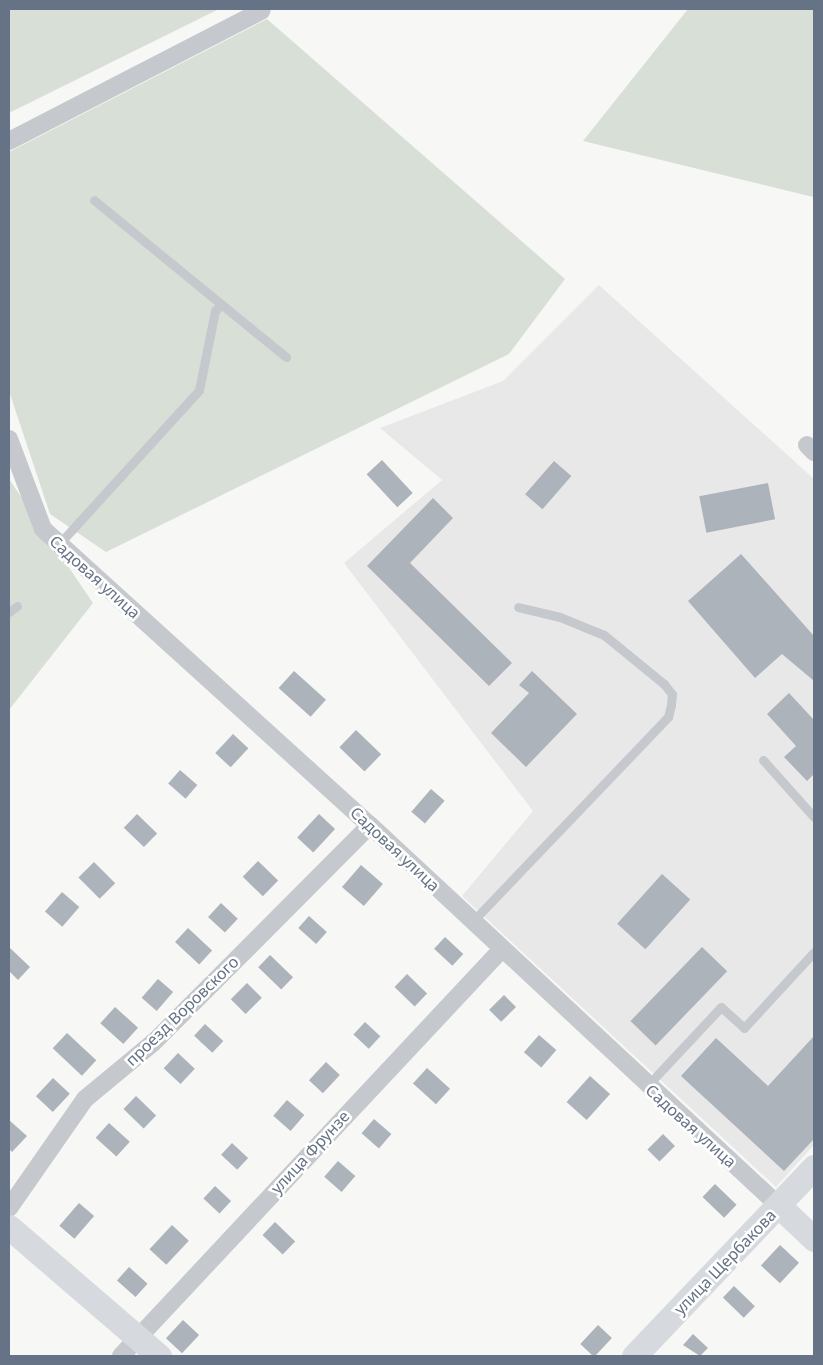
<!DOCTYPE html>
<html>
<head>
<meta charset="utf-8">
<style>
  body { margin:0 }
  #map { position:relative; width:823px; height:1365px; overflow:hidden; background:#f7f8f5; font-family:"Noto Sans",sans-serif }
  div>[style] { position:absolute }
  .built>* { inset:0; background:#e8e8e8 }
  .green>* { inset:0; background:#d8dfd6 }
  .building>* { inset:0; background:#adb3bb; transform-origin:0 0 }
  .lane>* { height:9px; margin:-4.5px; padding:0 4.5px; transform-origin:4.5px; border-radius:4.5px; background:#c5c8cc }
  .street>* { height:18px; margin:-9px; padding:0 9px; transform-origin:9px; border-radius:9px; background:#c5c8cc }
  .secondary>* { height:25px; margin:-12.5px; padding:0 12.5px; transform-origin:12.5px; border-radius:12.5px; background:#d6dadf }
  span { translate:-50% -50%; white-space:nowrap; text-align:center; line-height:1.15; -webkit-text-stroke:5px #fff; paint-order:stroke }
  .street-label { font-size:16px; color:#667386 }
  .frame { position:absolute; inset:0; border:10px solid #667386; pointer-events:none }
</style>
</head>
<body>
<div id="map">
  <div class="built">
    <div style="clip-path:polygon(599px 285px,814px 479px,814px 1145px,776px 1187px,462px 896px,533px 811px,344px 563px,442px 480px,380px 428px,503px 381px)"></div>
  </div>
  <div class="green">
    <div style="clip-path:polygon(9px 9px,219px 9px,9px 113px)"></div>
    <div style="clip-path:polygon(688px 9px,814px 9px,813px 197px,583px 141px)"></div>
    <div style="clip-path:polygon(267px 19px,565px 279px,509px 354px,106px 552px,50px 514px,9px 391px,9px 152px)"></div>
    <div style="clip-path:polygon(9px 479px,93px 603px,9px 710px)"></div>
  </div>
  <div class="building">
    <div style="left:382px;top:460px;width:45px;height:21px;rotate:47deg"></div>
    <div style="left:554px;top:461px;width:23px;height:44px;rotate:41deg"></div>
    <div style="left:768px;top:483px;width:37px;height:70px;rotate:79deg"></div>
    <div style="clip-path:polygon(433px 498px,453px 518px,410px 563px,512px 663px,489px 686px,367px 566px)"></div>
    <div style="clip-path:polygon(741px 554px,814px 636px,814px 681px,782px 654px,755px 678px,688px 601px)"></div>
    <div style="left:294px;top:671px;width:43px;height:23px;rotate:42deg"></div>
    <div style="clip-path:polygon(532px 671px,577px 714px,526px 767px,491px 733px,529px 693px,519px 685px)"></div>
    <div style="clip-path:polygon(789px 693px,814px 720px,814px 774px,807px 781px,784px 757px,796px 746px,767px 714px)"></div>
    <div style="left:356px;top:730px;width:35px;height:24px;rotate:44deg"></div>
    <div style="left:233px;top:734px;width:21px;height:26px;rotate:43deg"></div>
    <div style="left:180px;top:770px;width:23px;height:18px;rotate:41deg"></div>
    <div style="left:431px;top:789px;width:18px;height:30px;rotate:41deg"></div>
    <div style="left:137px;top:814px;width:28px;height:19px;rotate:44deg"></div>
    <div style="left:319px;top:814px;width:22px;height:32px;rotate:43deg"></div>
    <div style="left:258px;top:861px;width:28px;height:22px;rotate:44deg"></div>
    <div style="left:94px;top:862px;width:30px;height:22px;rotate:45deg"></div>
    <div style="left:361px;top:865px;width:29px;height:29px;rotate:41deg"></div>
    <div style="left:662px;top:874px;width:38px;height:67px;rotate:42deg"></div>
    <div style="left:62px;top:892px;width:23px;height:26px;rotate:41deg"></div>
    <div style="left:221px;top:903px;width:23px;height:19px;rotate:43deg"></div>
    <div style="left:309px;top:916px;width:24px;height:16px;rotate:42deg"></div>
    <div style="left:188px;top:928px;width:33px;height:19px;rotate:43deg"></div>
    <div style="left:445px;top:937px;width:25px;height:16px;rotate:43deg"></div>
    <div style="left:702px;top:947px;width:35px;height:103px;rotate:44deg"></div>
    <div style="clip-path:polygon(10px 948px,30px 967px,18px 980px,9px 971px)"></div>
    <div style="left:270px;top:955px;width:32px;height:17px;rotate:44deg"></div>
    <div style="left:407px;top:974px;width:28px;height:18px;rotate:44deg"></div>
    <div style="left:158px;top:979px;width:20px;height:25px;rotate:41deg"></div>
    <div style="left:247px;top:983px;width:21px;height:23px;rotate:45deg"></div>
    <div style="left:504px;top:995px;width:17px;height:21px;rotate:45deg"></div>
    <div style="left:115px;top:1007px;width:31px;height:22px;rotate:42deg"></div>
    <div style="left:365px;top:1022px;width:21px;height:17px;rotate:43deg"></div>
    <div style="left:205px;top:1024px;width:25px;height:16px;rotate:43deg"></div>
    <div style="left:67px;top:1033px;width:40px;height:21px;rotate:43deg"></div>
    <div style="left:539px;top:1035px;width:23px;height:23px;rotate:41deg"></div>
    <div style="clip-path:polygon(814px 1036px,814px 1139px,784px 1171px,681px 1076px,716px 1038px,768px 1086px)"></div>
    <div style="left:178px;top:1053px;width:23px;height:21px;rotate:43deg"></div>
    <div style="left:326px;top:1062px;width:19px;height:25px;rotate:43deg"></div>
    <div style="left:427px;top:1068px;width:31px;height:21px;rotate:42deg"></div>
    <div style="left:590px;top:1076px;width:27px;height:35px;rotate:42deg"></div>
    <div style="left:53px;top:1078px;width:23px;height:25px;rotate:43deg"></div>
    <div style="left:136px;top:1096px;width:28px;height:18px;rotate:44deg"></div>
    <div style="left:287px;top:1100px;width:23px;height:21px;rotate:41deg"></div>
    <div style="left:374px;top:1119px;width:23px;height:19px;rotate:41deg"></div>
    <div style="clip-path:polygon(9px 1120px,27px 1136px,12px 1152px,9px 1149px)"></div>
    <div style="left:109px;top:1123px;width:28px;height:20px;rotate:42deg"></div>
    <div style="left:663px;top:1134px;width:17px;height:22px;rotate:45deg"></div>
    <div style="left:232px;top:1143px;width:22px;height:16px;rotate:43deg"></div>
    <div style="left:338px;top:1161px;width:23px;height:21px;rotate:41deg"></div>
    <div style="left:715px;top:1184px;width:30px;height:18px;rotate:44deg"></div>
    <div style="left:215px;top:1186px;width:22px;height:17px;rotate:43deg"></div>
    <div style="left:79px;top:1203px;width:20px;height:30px;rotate:41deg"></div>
    <div style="left:275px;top:1222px;width:28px;height:18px;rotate:44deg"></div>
    <div style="left:172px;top:1225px;width:23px;height:33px;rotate:43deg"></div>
    <div style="left:780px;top:1245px;width:26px;height:28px;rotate:43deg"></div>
    <div style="left:129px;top:1267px;width:25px;height:18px;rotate:42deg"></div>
    <div style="left:734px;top:1286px;width:29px;height:16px;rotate:44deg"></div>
    <div style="left:183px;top:1320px;width:22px;height:25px;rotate:43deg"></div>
    <div style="left:598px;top:1325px;width:19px;height:26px;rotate:43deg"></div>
    <div style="clip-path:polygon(693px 1334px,708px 1348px,700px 1356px,683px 1345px)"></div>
  </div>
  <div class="lane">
    <div style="left:221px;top:304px;width:84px;rotate:39.2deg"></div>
    <div style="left:59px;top:544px;width:208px;rotate:-47.7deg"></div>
    <div style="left:199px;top:390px;width:81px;rotate:-78.6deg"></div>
    <div style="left:215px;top:311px;width:9px;rotate:-49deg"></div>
    <div style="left:221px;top:304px;width:164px;rotate:-140.7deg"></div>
    <div style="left:9px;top:612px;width:10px;rotate:-37deg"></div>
    <div style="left:763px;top:760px;width:76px;rotate:48.2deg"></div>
    <div style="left:472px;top:922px;width:284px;rotate:-46.3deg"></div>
    <div style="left:668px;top:717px;width:12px;rotate:-76deg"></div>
    <div style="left:671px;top:705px;width:11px;rotate:-85deg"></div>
    <div style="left:672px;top:694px;width:13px;rotate:-129deg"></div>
    <div style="left:664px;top:684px;width:77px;rotate:-140.8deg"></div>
    <div style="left:604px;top:635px;width:48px;rotate:-157.8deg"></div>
    <div style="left:560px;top:617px;width:43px;rotate:-166.6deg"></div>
    <div style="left:647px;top:1086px;width:108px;rotate:-46.9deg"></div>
    <div style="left:721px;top:1007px;width:31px;rotate:42deg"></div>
    <div style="left:744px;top:1028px;width:103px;rotate:-47.4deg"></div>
  </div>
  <div class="street">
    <div style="left:9px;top:141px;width:284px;rotate:-27.3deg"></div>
    <div style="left:9px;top:439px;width:96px;rotate:69.3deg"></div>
    <div style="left:43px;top:529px;width:441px;rotate:42.2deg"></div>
    <div style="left:370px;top:825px;width:559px;rotate:42.97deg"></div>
    <div style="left:807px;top:445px;width:10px;rotate:45deg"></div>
    <div style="left:9px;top:1208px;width:133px;rotate:-55.1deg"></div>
    <div style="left:85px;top:1099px;width:89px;rotate:-39.6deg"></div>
    <div style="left:154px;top:1042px;width:306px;rotate:-45.1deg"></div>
    <div style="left:121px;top:1356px;width:556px;rotate:-46.89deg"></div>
  </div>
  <div class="secondary">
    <div style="left:779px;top:1206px;width:48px;rotate:43.3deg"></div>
    <div style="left:9px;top:1227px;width:198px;rotate:40.7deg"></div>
    <div style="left:634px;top:1356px;width:261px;rotate:-46.4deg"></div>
  </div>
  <div class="street-label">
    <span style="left:95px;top:577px;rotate:42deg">Садовая улица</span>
    <span style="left:395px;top:849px;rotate:43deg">Садовая улица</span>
    <span style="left:182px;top:1011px;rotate:-44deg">проезд Воровского</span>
    <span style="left:691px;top:1126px;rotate:42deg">Садовая улица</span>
    <span style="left:310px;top:1152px;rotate:-47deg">улица Фрунзе</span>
    <span style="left:725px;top:1262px;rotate:-46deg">улица Щербакова</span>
  </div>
  <div class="frame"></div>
</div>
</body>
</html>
